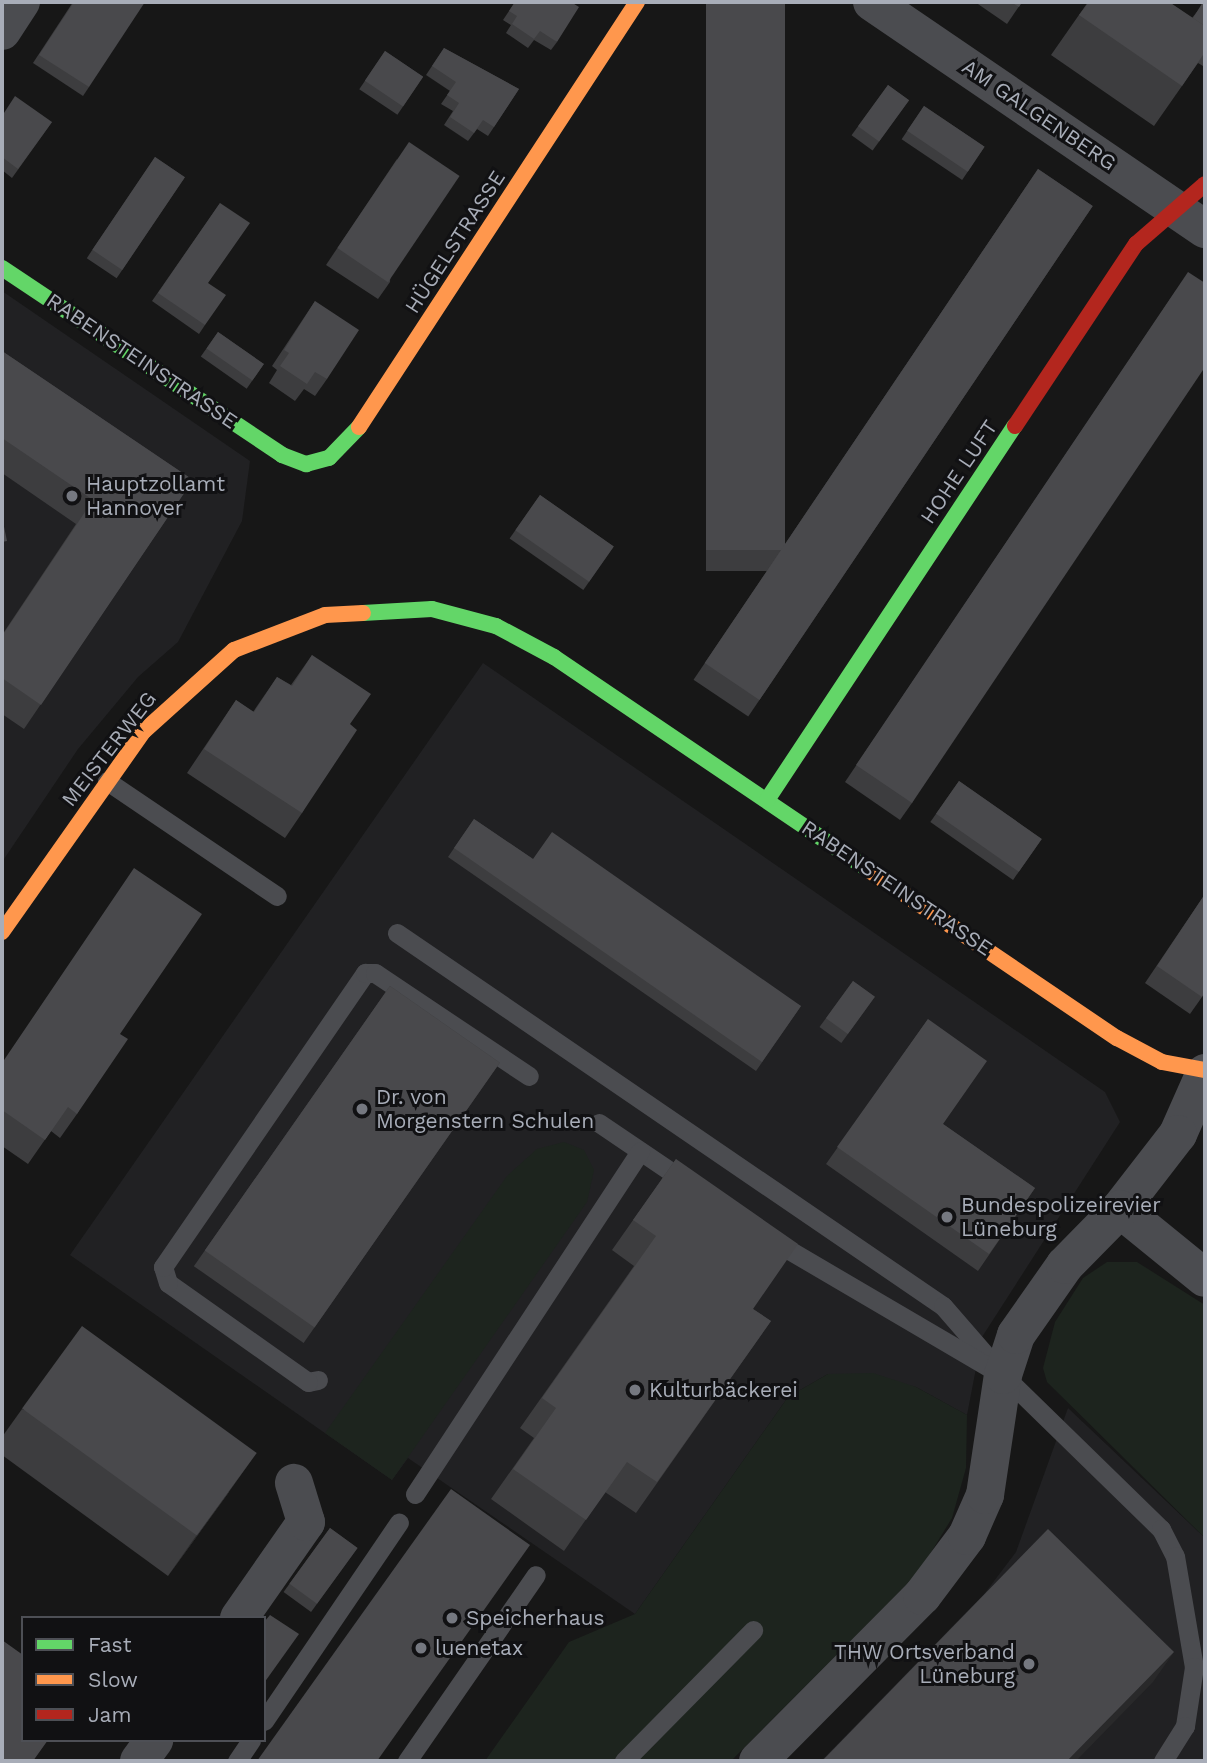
<!DOCTYPE html>
<html>
<head>
<meta charset="utf-8">
<style>
  body { margin:0 }
  #map { position:relative; width:1207px; height:1763px; overflow:hidden; background:#171717; font-family:"Work Sans",sans-serif }
  div>[style] { position:absolute }
  .built>* { inset:0; background:#212123 }
  .green>* { inset:0; background:#1d241e }
  .lane>* { height:19px; margin:-9.5px; padding:0 9.5px; transform-origin:9.5px; border-radius:9.5px; background:#4b4c50 }
  .street>* { height:38px; margin:-19px; padding:0 19px; transform-origin:19px; border-radius:19px; background:#4b4c50 }
  .fast>* { height:16px; margin:-8px; padding:0 8px; transform-origin:8px; border-radius:8px; background:#63d668 }
  .slow>* { height:16px; margin:-8px; padding:0 8px; transform-origin:8px; border-radius:8px; background:#ff974d }
  .jam>* { height:16px; margin:-8px; padding:0 8px; transform-origin:8px; border-radius:8px; background:#b3261e }
  .wall>* { inset:0; background:#3d3d3f; transform-origin:0 0 }
  .shaded-wall>* { inset:0; background:#29292a }
  .building>* { inset:0; background:#49494c; transform-origin:0 0 }
  .dots>* { width:19px; height:19px; translate:-50% -50%; box-sizing:border-box; border:4px solid #111113; border-radius:50% }
  span { translate:-50% -50%; white-space:nowrap; text-align:center; line-height:1.15; -webkit-text-stroke:6px #111113; paint-order:stroke }
  .street-label { font-size:21px; color:#a8adb8 }
  .poi-label { font-size:21px; color:#a8adb8 }
  .left { translate:0 -50%; text-align:left }
  .right { translate:-100% -50%; text-align:right }
  .frame { position:absolute; inset:0; border:4px solid #a8adb8; pointer-events:none }
  .legend { position:absolute; left:21px; top:1616px; width:245px; height:126px; box-sizing:border-box; background:#111113; border:2px solid #4d4f55; margin:0; padding:9px 12px; list-style:none; font-size:21px; color:#a8adb8 }
  .legend li { display:flex; align-items:center; gap:14px; height:35px }
  .legend b { width:35px; border:2px solid #4d4f55 }
</style>
</head>
<body>
<div id="map">
  <div class="built">
    <div style="clip-path:polygon(2px 291px,250px 461px,242px 521px,178px 642px,138px 677px,78px 749px,2px 862px)"></div>
    <div style="clip-path:polygon(483px 663px,1105px 1092px,1120px 1122px,982px 1337px,967px 1415px,916px 1387px,828px 1374px,788px 1397px,635px 1614px,408px 1458px,392px 1480px,70px 1255px)"></div>
    <div style="clip-path:polygon(1068px 1408px,1205px 1538px,1205px 1761px,821px 1761px,985px 1593px,1016px 1552px)"></div>
  </div>
  <div class="green">
    <div style="clip-path:polygon(564px 1142px,584px 1150px,594px 1170px,587px 1202px,392px 1480px,325px 1433px,507px 1176px,537px 1149px)"></div>
    <div style="clip-path:polygon(1107px 1262px,1137px 1262px,1205px 1305px,1205px 1538px,1047px 1382px,1043px 1368px,1055px 1322px,1083px 1278px)"></div>
    <div style="clip-path:polygon(873px 1373px,916px 1387px,967px 1415px,966px 1468px,952px 1518px,919px 1572px,731px 1761px,485px 1761px,569px 1642px,635px 1614px,788px 1397px,828px 1374px)"></div>
  </div>
  <div class="lane">
    <div style="left:107px;top:781px;width:205px;rotate:34.1deg"></div>
    <div style="left:397px;top:933px;width:661px;rotate:34.34deg"></div>
    <div style="left:943px;top:1306px;width:91px;rotate:49deg"></div>
    <div style="left:1003px;top:1375px;width:221px;rotate:44.3deg"></div>
    <div style="left:1161px;top:1529px;width:30px;rotate:63deg"></div>
    <div style="left:1175px;top:1556px;width:113px;rotate:80.3deg"></div>
    <div style="left:1194px;top:1667px;width:60px;rotate:98.7deg"></div>
    <div style="left:1185px;top:1726px;width:41px;rotate:122.2deg"></div>
    <div style="left:599px;top:1123px;width:109px;rotate:34.1deg"></div>
    <div style="left:772px;top:1240px;width:253px;rotate:30.4deg"></div>
    <div style="left:318px;top:1380px;width:10px;rotate:169deg"></div>
    <div style="left:308px;top:1382px;width:171px;rotate:-144.7deg"></div>
    <div style="left:168px;top:1283px;width:17px;rotate:-107deg"></div>
    <div style="left:163px;top:1267px;width:357px;rotate:-55.5deg"></div>
    <div style="left:365px;top:973px;width:10px"></div>
    <div style="left:375px;top:973px;width:185px;rotate:33.8deg"></div>
    <div style="left:415px;top:1494px;width:410px;rotate:-56.7deg"></div>
    <div style="left:264px;top:1721px;width:240px;rotate:-55.8deg"></div>
    <div style="left:237px;top:1761px;width:25px;rotate:-56deg"></div>
    <div style="left:407px;top:1761px;width:226px;rotate:-55.3deg"></div>
    <div style="left:624px;top:1761px;width:184px;rotate:-45.4deg"></div>
  </div>
  <div class="street">
    <div style="left:872px;top:2px;width:403px;rotate:34.3deg"></div>
    <div style="left:2px;top:31px;width:35px;rotate:-57deg"></div>
    <div style="left:1205px;top:1073px;width:67px;rotate:113.9deg"></div>
    <div style="left:1178px;top:1134px;width:95px;rotate:127.7deg"></div>
    <div style="left:1120px;top:1209px;width:109px;rotate:39.1deg"></div>
    <div style="left:239px;top:1618px;width:117px;rotate:-55.1deg"></div>
    <div style="left:306px;top:1522px;width:41px;rotate:-107.1deg"></div>
    <div style="left:139px;top:1761px;width:26px;rotate:-54deg"></div>
    <div style="left:758px;top:1761px;width:233px;rotate:-45.2deg"></div>
    <div style="left:922px;top:1596px;width:75px;rotate:-53.1deg"></div>
    <div style="left:967px;top:1536px;width:45px;rotate:-66.3deg"></div>
    <div style="left:985px;top:1495px;width:121px;rotate:-81.5deg"></div>
    <div style="left:1003px;top:1375px;width:42px;rotate:-72deg"></div>
    <div style="left:1016px;top:1335px;width:85px;rotate:-55deg"></div>
    <div style="left:1065px;top:1265px;width:78px;rotate:-45.5deg"></div>
  </div>
  <div class="fast">
    <div style="left:2px;top:268px;width:337px;rotate:33.7deg"></div>
    <div style="left:282px;top:455px;width:26px;rotate:21deg"></div>
    <div style="left:306px;top:464px;width:24px;rotate:-15deg"></div>
    <div style="left:329px;top:458px;width:43px;rotate:-45.9deg"></div>
    <div style="left:363px;top:613px;width:69px;rotate:-3.3deg"></div>
    <div style="left:432px;top:609px;width:66px;rotate:14.9deg"></div>
    <div style="left:496px;top:626px;width:66px;rotate:28.1deg"></div>
    <div style="left:554px;top:657px;width:378px;rotate:34.1deg"></div>
    <div style="left:767px;top:800px;width:449px;rotate:-56.5deg"></div>
  </div>
  <div class="slow">
    <div style="left:359px;top:427px;width:508px;rotate:-56.81deg"></div>
    <div style="left:867px;top:869px;width:302px;rotate:34.1deg"></div>
    <div style="left:1117px;top:1038px;width:51px;rotate:28.1deg"></div>
    <div style="left:1162px;top:1062px;width:44px;rotate:10.5deg"></div>
    <div style="left:2px;top:932px;width:246px;rotate:-54.8deg"></div>
    <div style="left:144px;top:731px;width:121px;rotate:-42deg"></div>
    <div style="left:234px;top:650px;width:97px;rotate:-21deg"></div>
    <div style="left:325px;top:615px;width:38px;rotate:-3deg"></div>
  </div>
  <div class="jam">
    <div style="left:1015px;top:426px;width:219px;rotate:-56.4deg"></div>
    <div style="left:1136px;top:244px;width:91px;rotate:-41deg"></div>
  </div>
  <div class="wall">
    <div style="clip-path:polygon(73px 2px,89px 87px,83px 96px,33px 63px)"></div>
    <div style="clip-path:polygon(515px 2px,557px 42px,551px 50px,534px 40px,528px 48px,506px 33px,511px 25px,503px 20px)"></div>
    <div style="left:706px;top:2px;width:79px;height:569px"></div>
    <div style="clip-path:polygon(975px 2px,1022px 2px,1007px 24px)"></div>
    <div style="clip-path:polygon(1088px 2px,1169px 2px,1192px 18px,1205px 2px,1205px 62px,1203px 66px,1198px 63px,1154px 126px,1051px 55px)"></div>
    <div style="clip-path:polygon(444px 48px,519px 89px,488px 136px,477px 129px,468px 141px,444px 125px,453px 111px,441px 104px,450px 91px,426px 75px)"></div>
    <div style="left:385px;top:51px;width:46px;height:46px;rotate:34deg"></div>
    <div style="left:888px;top:85px;width:26px;height:62px;rotate:36deg"></div>
    <div style="left:924px;top:106px;width:73px;height:40px;rotate:34deg"></div>
    <div style="clip-path:polygon(2px 116px,52px 122px,12px 178px,2px 170px)"></div>
    <div style="left:155px;top:157px;width:36px;height:122px;rotate:34deg"></div>
    <div style="clip-path:polygon(397px 159px,390px 282px,378px 299px,326px 265px)"></div>
    <div style="left:1038px;top:169px;width:66px;height:616px;rotate:34deg"></div>
    <div style="clip-path:polygon(220px 203px,208px 283px,205px 325px,199px 334px,152px 301px)"></div>
    <div style="clip-path:polygon(1177px 289px,912px 803px,900px 820px,845px 782px)"></div>
    <div style="clip-path:polygon(315px 301px,327px 379px,315px 396px,304px 389px,295px 401px,269px 383px,277px 370px,272px 366px)"></div>
    <div style="left:218px;top:332px;width:56px;height:30px;rotate:35deg"></div>
    <div style="clip-path:polygon(2px 351px,193px 480px,24px 729px,2px 714px,2px 635px,76px 524px,2px 473px)"></div>
    <div style="left:540px;top:495px;width:90px;height:53px;rotate:35deg"></div>
    <div style="clip-path:polygon(312px 655px,350px 724px,302px 813px,285px 838px,187px 773px,236px 700px,253px 712px,277px 677px,291px 685px)"></div>
    <div style="left:959px;top:781px;width:101px;height:50px;rotate:35deg"></div>
    <div style="clip-path:polygon(474px 819px,533px 859px,801px 1006px,756px 1071px,448px 857px)"></div>
    <div style="clip-path:polygon(1205px 894px,1202px 997px,1190px 1014px,1145px 983px)"></div>
    <div style="left:853px;top:981px;width:27px;height:57px;rotate:36deg"></div>
    <div style="left:390px;top:986px;width:134px;height:342px;rotate:35deg"></div>
    <div style="clip-path:polygon(928px 1019px,943px 1124px,1035px 1188px,978px 1271px,826px 1164px)"></div>
    <div style="clip-path:polygon(120px 1034px,77px 1114px,60px 1138px,51px 1131px,28px 1164px,2px 1146px,2px 1062px)"></div>
    <div style="clip-path:polygon(676px 1159px,753px 1309px,771px 1321px,636px 1513px,605px 1492px,564px 1551px,491px 1499px,534px 1438px,520px 1428px,634px 1266px,612px 1250px)"></div>
    <div style="clip-path:polygon(22px 1409px,229px 1492px,168px 1576px,2px 1455px,2px 1437px)"></div>
    <div style="left:330px;top:1528px;width:34px;height:79px;rotate:36deg"></div>
  </div>
  <div class="shaded-wall">
    <div style="clip-path:polygon(257px 1452px,229px 1492px,168px 1576px,196px 1536px)"></div>
    <div style="clip-path:polygon(1174px 1652px,1153px 1682px,1076px 1761px,1067px 1761px)"></div>
  </div>
  <div class="building">
    <div style="clip-path:polygon(74px 2px,145px 2px,89px 87px,39px 55px)"></div>
    <div style="clip-path:polygon(515px 2px,571px 2px,579px 7px,557px 42px,540px 31px,534px 39px,512px 24px,517px 16px,509px 11px)"></div>
    <div style="left:706px;top:2px;width:79px;height:548px"></div>
    <div style="clip-path:polygon(1011px 2px,1022px 2px,1019px 7px)"></div>
    <div style="clip-path:polygon(1089px 2px,1169px 2px,1205px 26px,1205px 52px,1182px 86px,1079px 15px)"></div>
    <div style="clip-path:polygon(1203px 2px,1205px 2px,1205px 26px,1193px 18px)"></div>
    <div style="clip-path:polygon(444px 48px,519px 89px,494px 127px,483px 120px,474px 133px,450px 117px,459px 103px,447px 95px,456px 82px,432px 66px)"></div>
    <div style="left:385px;top:51px;width:46px;height:36px;rotate:34deg"></div>
    <div style="left:888px;top:85px;width:26px;height:51px;rotate:36deg"></div>
    <div style="clip-path:polygon(15px 96px,52px 122px,18px 169px,2px 157px,2px 116px)"></div>
    <div style="left:924px;top:106px;width:73px;height:30px;rotate:34deg"></div>
    <div style="left:409px;top:142px;width:61px;height:128px;rotate:34deg"></div>
    <div style="left:155px;top:157px;width:36px;height:112px;rotate:34deg"></div>
    <div style="left:1038px;top:169px;width:66px;height:596px;rotate:34deg"></div>
    <div style="clip-path:polygon(220px 203px,250px 223px,208px 283px,226px 295px,205px 325px,158px 293px)"></div>
    <div style="clip-path:polygon(1188px 272px,1205px 283px,1205px 367px,912px 803px,856px 765px)"></div>
    <div style="clip-path:polygon(315px 301px,359px 330px,327px 379px,315px 372px,307px 384px,280px 366px,289px 353px,284px 350px)"></div>
    <div style="left:218px;top:332px;width:56px;height:20px;rotate:35deg"></div>
    <div style="clip-path:polygon(2px 351px,193px 480px,41px 705px,2px 678px,2px 636px,93px 500px,2px 438px)"></div>
    <div style="left:540px;top:495px;width:90px;height:43px;rotate:35deg"></div>
    <div style="clip-path:polygon(2px 517px,7px 541px,2px 542px)"></div>
    <div style="clip-path:polygon(312px 655px,371px 694px,350px 724px,357px 730px,302px 813px,204px 749px,236px 700px,254px 712px,277px 677px,292px 686px)"></div>
    <div style="left:959px;top:781px;width:101px;height:40px;rotate:35deg"></div>
    <div style="clip-path:polygon(474px 819px,533px 859px,552px 832px,801px 1006px,762px 1062px,454px 848px)"></div>
    <div style="clip-path:polygon(134px 868px,202px 914px,120px 1034px,128px 1039px,77px 1114px,68px 1107px,45px 1140px,2px 1110px,2px 1063px)"></div>
    <div style="clip-path:polygon(1205px 894px,1205px 992px,1202px 997px,1157px 966px)"></div>
    <div style="left:853px;top:981px;width:27px;height:46px;rotate:36deg"></div>
    <div style="left:390px;top:986px;width:134px;height:323px;rotate:35deg"></div>
    <div style="clip-path:polygon(928px 1019px,987px 1061px,943px 1124px,1035px 1188px,989px 1254px,837px 1147px)"></div>
    <div style="clip-path:polygon(676px 1159px,798px 1244px,753px 1309px,771px 1321px,657px 1482px,627px 1462px,586px 1520px,513px 1469px,556px 1408px,542px 1398px,656px 1236px,633px 1220px)"></div>
    <div style="left:82px;top:1326px;width:216px;height:102px;rotate:36deg"></div>
    <div style="clip-path:polygon(451px 1489px,530px 1545px,377px 1761px,257px 1761px)"></div>
    <div style="left:330px;top:1528px;width:34px;height:69px;rotate:36deg"></div>
    <div style="clip-path:polygon(1048px 1529px,1174px 1652px,1067px 1761px,822px 1761px)"></div>
    <div style="clip-path:polygon(270px 1615px,299px 1634px,264px 1683px,264px 1622px)"></div>
    <div style="clip-path:polygon(2px 1640px,23px 1655px,23px 1740px,48px 1740px,33px 1761px,2px 1761px)"></div>
  </div>
  <div class="dots">
    <div style="left:72px;top:496px;background:#757880"></div>
    <div style="left:362px;top:1109px;background:#757880"></div>
    <div style="left:947px;top:1217px;background:#757880"></div>
    <div style="left:635px;top:1390px;background:#757880"></div>
    <div style="left:452px;top:1618px;background:#757880"></div>
    <div style="left:421px;top:1648px;background:#757880"></div>
    <div style="left:1029px;top:1664px;background:#757880"></div>
  </div>
  <div class="street-label">
    <span style="left:1039px;top:115px;rotate:34deg">AM GALGENBERG</span>
    <span style="left:455px;top:242px;rotate:-57deg">HÜGELSTRASSE</span>
    <span style="left:142px;top:361px;rotate:34deg">RABENSTEINSTRASSE</span>
    <span style="left:959px;top:472px;rotate:-56deg">HOHE LUFT</span>
    <span style="left:109px;top:749px;rotate:-52deg">MEISTERWEG</span>
    <span style="left:897px;top:888px;rotate:34deg">RABENSTEINSTRASSE</span>
  </div>
  <div class="poi-label">
    <span class="left" style="left:86px;top:496px">Hauptzollamt<br>Hannover</span>
    <span class="left" style="left:376px;top:1109px">Dr. von<br>Morgenstern Schulen</span>
    <span class="left" style="left:961px;top:1217px">Bundespolizeirevier<br>Lüneburg</span>
    <span class="left" style="left:649px;top:1390px">Kulturbäckerei</span>
    <span class="left" style="left:466px;top:1618px">Speicherhaus</span>
    <span class="left" style="left:435px;top:1648px">luenetax</span>
    <span class="right" style="left:1015px;top:1664px">THW Ortsverband<br>Lüneburg</span>
  </div>
  <div class="frame"></div>
  <ul class="legend">
  <li><b style="height:9px;background:#63d668"></b>Fast</li>
  <li><b style="height:9px;background:#ff974d"></b>Slow</li>
  <li><b style="height:9px;background:#b3261e"></b>Jam</li>
  </ul>
</div>
</body>
</html>
